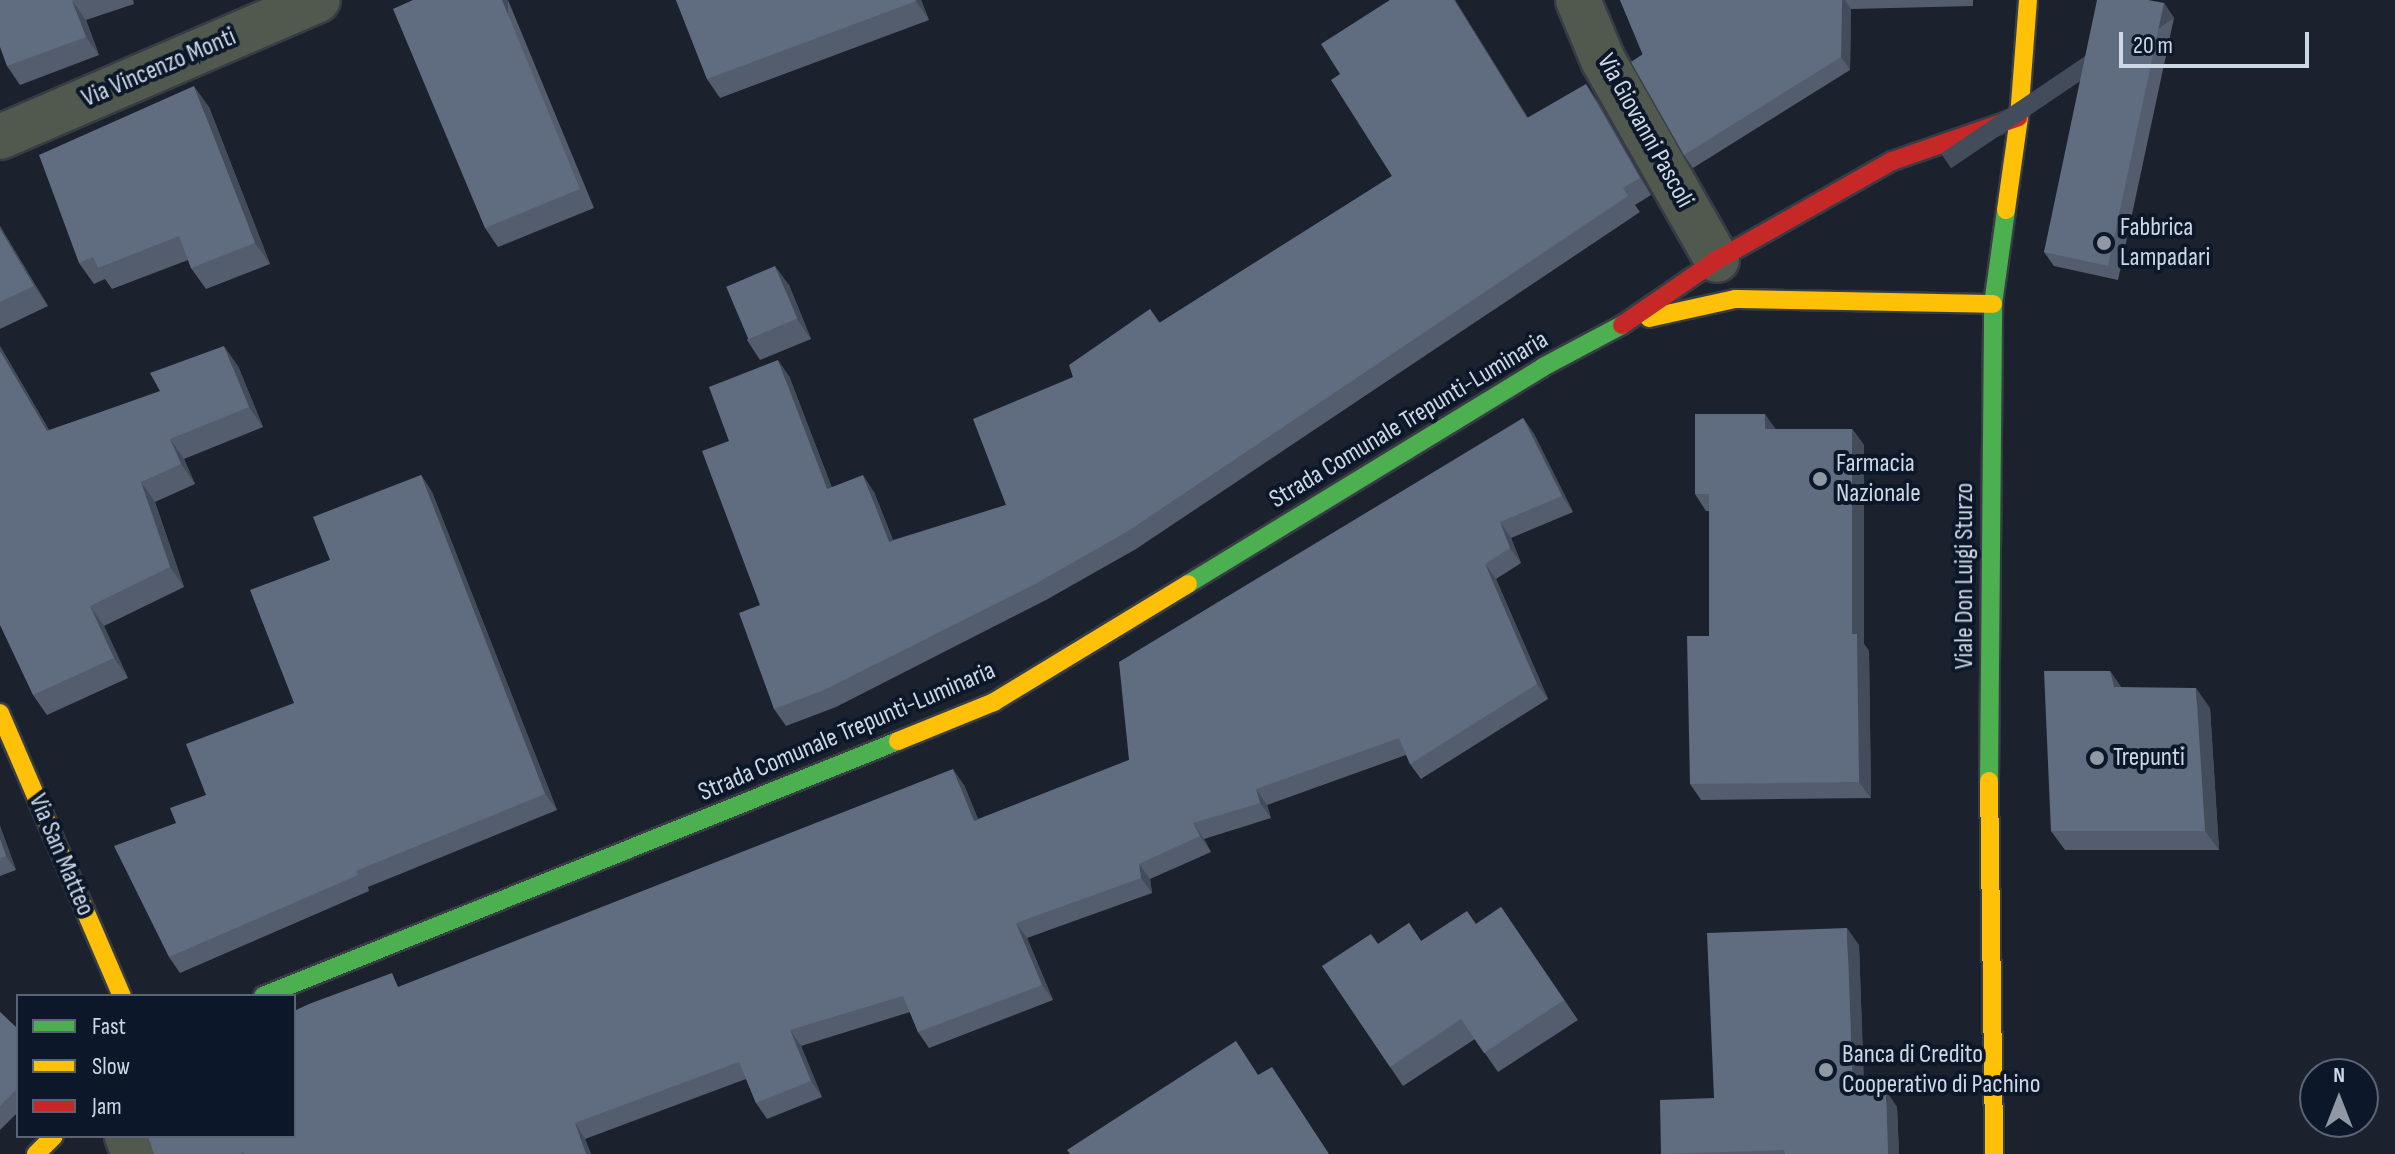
<!DOCTYPE html>
<html>
<head>
<meta charset="utf-8">
<style>
  body { margin:0 }
  #map { position:relative; width:2395px; height:1154px; overflow:hidden; background:#1c222d; font-family:"Sofia Sans Condensed",sans-serif }
  div>[style] { position:absolute }
  .roads { filter:drop-shadow(2px 0 #373c45) drop-shadow(-2px 0 #373c45) drop-shadow(0 2px #373c45) drop-shadow(0 -2px #373c45) }
  .street>* { height:44px; margin:-22px; padding:0 22px; transform-origin:22px; border-radius:22px; background:#51594e }
  .fast>* { height:18px; margin:-9px; padding:0 9px; transform-origin:9px; border-radius:9px; background:#4caf50 }
  .slow>* { height:18px; margin:-9px; padding:0 9px; transform-origin:9px; border-radius:9px; background:#ffc107 }
  .jam>* { height:18px; margin:-9px; padding:0 9px; transform-origin:9px; border-radius:9px; background:#c62828 }
  .wall>* { inset:0; background:#535d6e }
  .shaded-wall>* { inset:0; background:#434c5a; transform-origin:0 0 }
  .building>* { inset:0; background:#606c80; transform-origin:0 0 }
  .dots>* { width:22px; height:22px; translate:-50% -50%; box-sizing:border-box; border:4px solid #0c182a; border-radius:50% }
  span { translate:-50% -50%; white-space:nowrap; text-align:center; line-height:1.15; -webkit-text-stroke:8px #0c182a; paint-order:stroke }
  .street-label { font-size:26px; color:#ced7e4 }
  .poi-label { font-size:26px; color:#ced7e4 }
  .left { translate:0 -50%; text-align:left }
  .legend { position:absolute; left:16px; top:994px; width:280px; height:144px; box-sizing:border-box; background:#0c182a; border:2px solid #5a6474; margin:0; padding:10px 14px; list-style:none; font-size:24px; color:#ced7e4 }
  .legend li { display:flex; align-items:center; gap:16px; height:40px }
  .legend b { width:40px; border:2px solid #5a6474 }
  .north { position:absolute; left:2299px; top:1058px; width:80px; height:80px; box-sizing:border-box; background:#0c182a; border:2px solid #5a6474; border-radius:50%; rotate:0deg; font-size:22px; font-weight:700; line-height:32px; text-align:center; color:#ced7e4 }
  .north::after { content:''; display:block; margin:auto; width:28px; height:36px; background:#9098a4; clip-path:polygon(50% 0,100% 100%,50% 72%,0 100%) }
  .scale { position:absolute; left:2119px; top:32px; width:190px; height:36px; box-sizing:border-box; border:4px solid #ced7e4; border-top:0; padding-left:10px; font-size:24px; line-height:28px; white-space:nowrap; color:#ced7e4; -webkit-text-stroke:6px #0c182a; paint-order:stroke }
</style>
</head>
<body>
<div id="map">
  <div class="roads">
    <div class="street">
      <div style="left:1578px;top:0;width:65px;rotate:67.4deg"></div>
      <div style="left:1603px;top:60px;width:230px;rotate:60.3deg"></div>
      <div style="left:0;top:137px;width:346px;rotate:-23.3deg"></div>
      <div style="left:127px;top:1136px;width:19px;rotate:69deg"></div>
    </div>
    <div class="fast">
      <div style="left:1188px;top:584px;width:416px;rotate:-31.4deg"></div>
      <div style="left:1543px;top:367px;width:89px;rotate:-28deg"></div>
      <div style="left:1989px;top:781px;width:477px;rotate:-89.5deg"></div>
      <div style="left:1993px;top:304px;width:95px;rotate:-82.1deg"></div>
      <div style="left:263px;top:996px;width:684px;rotate:-21.88deg"></div>
    </div>
    <div class="slow">
      <div style="left:2006px;top:210px;width:94px;rotate:-82deg"></div>
      <div style="left:2019px;top:117px;width:117px;rotate:-85.6deg"></div>
      <div style="left:1649px;top:318px;width:88px;rotate:-12.5deg"></div>
      <div style="left:1735px;top:299px;width:258px;rotate:1.1deg"></div>
      <div style="left:0;top:713px;width:308px;rotate:66.7deg"></div>
      <div style="left:898px;top:741px;width:104px;rotate:-22.1deg"></div>
      <div style="left:994px;top:702px;width:227px;rotate:-31.3deg"></div>
      <div style="left:1989px;top:781px;width:373px;rotate:89.2deg"></div>
      <div style="left:36px;top:1154px;width:25px;rotate:-45deg"></div>
    </div>
    <div class="jam">
      <div style="left:1622px;top:325px;width:115px;rotate:-34.4deg"></div>
      <div style="left:1717px;top:260px;width:201px;rotate:-29.5deg"></div>
      <div style="left:1892px;top:161px;width:134px;rotate:-19.1deg"></div>
    </div>
  </div>
  <div class="wall">
    <div style="clip-path:polygon(0 0,133px 0,134px 4px,86px 20px,99px 55px,20px 85px,7px 66px)"></div>
    <div style="clip-path:polygon(508px 0,594px 208px,498px 247px,485px 228px)"></div>
    <div style="clip-path:polygon(676px 0,921px 0,929px 20px,720px 98px,707px 79px)"></div>
    <div style="clip-path:polygon(1390px 0,1455px 0,1528px 118px,1597px 100px,1651px 195px,1635px 205px,1640px 212px,1136px 549px,1046px 600px,836px 707px,786px 726px,774px 709px,760px 605px,729px 441px,789px 376px,832px 488px,874px 492px,893px 540px,1006px 505px,1073px 377px,1150px 309px,1160px 323px,1392px 176px,1340px 74px)"></div>
    <div style="clip-path:polygon(1620px 0,1973px 0,1973px 6px,1851px 9px,1850px 70px,1693px 168px,1684px 155px)"></div>
    <div style="clip-path:polygon(2164px 3px,2174px 18px,2118px 280px,2054px 266px,2044px 252px)"></div>
    <div style="clip-path:polygon(209px 107px,270px 264px,206px 289px,191px 268px,188px 260px,112px 289px,105px 279px,94px 284px,79px 263px)"></div>
    <div style="clip-path:polygon(0 226px,48px 306px,0 329px)"></div>
    <div style="clip-path:polygon(789px 285px,811px 339px,760px 360px,747px 340px)"></div>
    <div style="clip-path:polygon(0 346px,49px 430px,238px 366px,263px 427px,184px 459px,195px 484px,155px 502px,184px 587px,104px 626px,128px 678px,47px 715px,33px 695px)"></div>
    <div style="clip-path:polygon(1523px 418px,1534px 434px,1573px 512px,1511px 538px,1521px 563px,1496px 579px,1548px 699px,1421px 779px,1410px 764px,1406px 755px,1267px 805px,1271px 818px,1204px 839px,1211px 852px,1150px 879px,1152px 893px,1027px 938px,1053px 1000px,929px 1048px,918px 1032px,910px 1012px,801px 1046px,822px 1097px,767px 1119px,756px 1103px,746px 1079px,585px 1139px,591px 1154px,154px 1154px,401px 986px,964px 785px,978px 819px,1129px 760px)"></div>
    <div style="clip-path:polygon(1776px 429px,1852px 429px,1864px 445px,1864px 644px,1869px 651px,1871px 798px,1701px 800px,1690px 784px,1709px 636px,1709px 511px,1706px 511px,1695px 494px)"></div>
    <div style="clip-path:polygon(421px 475px,432px 492px,557px 810px,368px 887px,369px 891px,180px 973px,169px 957px,176px 823px,206px 795px,294px 703px,330px 560px)"></div>
    <div style="clip-path:polygon(2110px 671px,2121px 687px,2210px 708px,2219px 850px,2065px 850px,2051px 831px)"></div>
    <div style="clip-path:polygon(0 826px,16px 870px,0 876px)"></div>
    <div style="clip-path:polygon(1501px 907px,1578px 1020px,1498px 1072px,1475px 1039px,1403px 1086px,1322px 966px,1378px 944px,1409px 923px,1421px 941px,1476px 924px)"></div>
    <div style="clip-path:polygon(1859px 945px,1864px 1092px,1897px 1107px,1899px 1154px,1661px 1154px)"></div>
    <div style="clip-path:polygon(0 1012px,18px 1029px,18px 1112px,0 1130px)"></div>
  </div>
  <div class="shaded-wall">
    <div style="left:502px;top:0;width:6px;height:204px"></div>
    <div style="clip-path:polygon(915px 0,921px 0,929px 20px)"></div>
    <div style="clip-path:polygon(1454px 0,1455px 0,1538px 134px,1527px 118px)"></div>
    <div style="clip-path:polygon(1842px 0,1845px 0,1851px 9px,1850px 70px,1841px 57px)"></div>
    <div style="clip-path:polygon(72px 1px,86px 20px,99px 55px,86px 37px)"></div>
    <div style="left:2164px;top:3px;width:18px;height:269px;rotate:56deg"></div>
    <div style="clip-path:polygon(1586px 84px,1597px 100px,1651px 195px,1640px 178px)"></div>
    <div style="clip-path:polygon(194px 86px,209px 107px,270px 264px,255px 243px)"></div>
    <div style="clip-path:polygon(0 226px,48px 306px,34px 286px,0 229px)"></div>
    <div style="clip-path:polygon(775px 266px,789px 285px,811px 339px,797px 319px)"></div>
    <div style="clip-path:polygon(0 346px,61px 451px,47px 431px,0 351px)"></div>
    <div style="clip-path:polygon(224px 346px,238px 366px,263px 427px,249px 407px)"></div>
    <div style="clip-path:polygon(778px 360px,789px 376px,839px 506px,827px 489px)"></div>
    <div style="clip-path:polygon(1765px 414px,1777px 431px,1765px 429px)"></div>
    <div style="clip-path:polygon(1523px 418px,1534px 434px,1573px 512px,1562px 496px)"></div>
    <div style="clip-path:polygon(1852px 429px,1864px 445px,1864px 644px,1869px 651px,1871px 798px,1859px 782px,1852px 634px)"></div>
    <div style="clip-path:polygon(170px 439px,184px 459px,195px 484px,181px 464px)"></div>
    <div style="clip-path:polygon(421px 475px,432px 492px,557px 810px,545px 794px)"></div>
    <div style="clip-path:polygon(863px 475px,874px 492px,900px 558px,889px 542px)"></div>
    <div style="clip-path:polygon(141px 482px,155px 502px,184px 587px,170px 567px)"></div>
    <div style="clip-path:polygon(1500px 522px,1511px 538px,1521px 563px,1510px 548px)"></div>
    <div style="clip-path:polygon(1485px 564px,1496px 579px,1548px 699px,1537px 684px)"></div>
    <div style="clip-path:polygon(90px 606px,104px 626px,128px 678px,114px 658px)"></div>
    <div style="clip-path:polygon(2110px 671px,2123px 691px,2114px 687px)"></div>
    <div style="clip-path:polygon(2196px 688px,2210px 708px,2219px 850px,2205px 831px)"></div>
    <div style="clip-path:polygon(953px 769px,964px 785px,985px 836px,974px 821px)"></div>
    <div style="clip-path:polygon(1256px 789px,1267px 805px,1271px 818px,1260px 803px)"></div>
    <div style="clip-path:polygon(1193px 823px,1204px 839px,1211px 852px,1200px 836px)"></div>
    <div style="clip-path:polygon(0 826px,16px 870px,6px 856px,0 839px)"></div>
    <div style="clip-path:polygon(1139px 864px,1150px 879px,1152px 893px,1141px 878px)"></div>
    <div style="clip-path:polygon(1016px 923px,1027px 938px,1053px 1000px,1042px 985px)"></div>
    <div style="clip-path:polygon(1847px 928px,1859px 945px,1865px 1109px,1853px 1092px)"></div>
    <div style="clip-path:polygon(790px 1030px,801px 1046px,822px 1097px,811px 1081px)"></div>
    <div style="clip-path:polygon(1886px 1090px,1897px 1107px,1899px 1154px,1888px 1154px)"></div>
    <div style="clip-path:polygon(575px 1123px,585px 1139px,591px 1154px,586px 1154px)"></div>
  </div>
  <div class="building">
    <div style="clip-path:polygon(0 0,74px 0,72px 1px,86px 37px,7px 66px,0 47px)"></div>
    <div style="clip-path:polygon(413px 0,502px 0,580px 189px,485px 228px,393px 9px)"></div>
    <div style="clip-path:polygon(676px 0,915px 0,916px 1px,707px 79px)"></div>
    <div style="clip-path:polygon(1390px 0,1454px 0,1527px 118px,1586px 84px,1640px 178px,1623px 188px,1628px 196px,1125px 533px,1035px 584px,824px 690px,774px 709px,739px 613px,760px 605px,702px 451px,729px 441px,709px 387px,778px 360px,827px 489px,863px 475px,889px 542px,1006px 505px,973px 419px,1073px 377px,1069px 365px,1150px 309px,1159px 323px,1392px 176px,1331px 80px,1340px 74px,1321px 44px)"></div>
    <div style="clip-path:polygon(1620px 0,1842px 0,1841px 57px,1684px 155px,1631px 62px,1643px 54px)"></div>
    <div style="clip-path:polygon(2097px 0,2148px 0,2164px 3px,2108px 266px,2044px 252px)"></div>
    <div style="clip-path:polygon(194px 86px,255px 243px,191px 268px,179px 236px,98px 268px,93px 257px,79px 263px,39px 155px)"></div>
    <div style="clip-path:polygon(0 229px,34px 286px,0 302px)"></div>
    <div style="left:775px;top:266px;width:57px;height:53px;rotate:67deg"></div>
    <div style="clip-path:polygon(224px 346px,249px 407px,170px 439px,181px 464px,141px 482px,170px 567px,90px 606px,114px 658px,33px 695px,0 625px,0 351px,47px 431px,160px 391px,150px 373px)"></div>
    <div style="clip-path:polygon(1695px 414px,1765px 414px,1765px 429px,1852px 429px,1852px 634px,1857px 634px,1859px 782px,1690px 784px,1687px 636px,1709px 636px,1709px 494px,1695px 494px)"></div>
    <div style="clip-path:polygon(1523px 418px,1562px 496px,1500px 522px,1510px 548px,1485px 564px,1537px 684px,1410px 764px,1399px 738px,1256px 789px,1260px 803px,1193px 823px,1200px 836px,1139px 864px,1141px 878px,1016px 923px,1042px 985px,918px 1032px,903px 996px,790px 1030px,811px 1081px,756px 1103px,739px 1062px,575px 1123px,586px 1154px,244px 1154px,244px 1152px,239px 1154px,154px 1154px,148px 1136px,294px 1136px,294px 1011px,309px 1004px,392px 973px,398px 987px,953px 769px,974px 821px,1129px 760px,1119px 662px)"></div>
    <div style="clip-path:polygon(421px 475px,545px 794px,356px 871px,358px 875px,169px 957px,114px 846px,176px 823px,170px 808px,206px 795px,186px 744px,294px 703px,250px 590px,330px 560px,313px 517px)"></div>
    <div style="clip-path:polygon(2044px 671px,2110px 671px,2114px 687px,2196px 688px,2205px 831px,2051px 831px)"></div>
    <div style="clip-path:polygon(0 839px,6px 856px,0 858px)"></div>
    <div style="clip-path:polygon(1501px 907px,1564px 1000px,1484px 1053px,1461px 1019px,1390px 1067px,1322px 966px,1371px 934px,1378px 944px,1409px 923px,1421px 941px,1467px 911px,1476px 924px)"></div>
    <div style="clip-path:polygon(1847px 928px,1853px 1092px,1886px 1090px,1888px 1154px,1785px 1154px,1784px 1150px,1661px 1154px,1660px 1100px,1714px 1098px,1707px 933px)"></div>
    <div style="clip-path:polygon(0 1012px,18px 1029px,18px 1088px,0 1106px)"></div>
    <div style="clip-path:polygon(1236px 1041px,1258px 1075px,1272px 1067px,1329px 1154px,1070px 1154px,1067px 1150px)"></div>
  </div>
  <div class="dots">
    <div style="left:2104px;top:243px;background:#9098a4"></div>
    <div style="left:1820px;top:479px;background:#9098a4"></div>
    <div style="left:2097px;top:758px;background:#9098a4"></div>
    <div style="left:1826px;top:1070px;background:#9098a4"></div>
  </div>
  <div class="street-label">
    <span style="left:159px;top:68px;rotate:-23deg">Via Vincenzo Monti</span>
    <span style="left:1645px;top:131px;rotate:61deg">Via Giovanni Pascoli</span>
    <span style="left:1409px;top:420px;rotate:-31deg">Strada Comunale Trepunti-Luminaria</span>
    <span style="left:1965px;top:576px;rotate:-90deg">Viale Don Luigi Sturzo</span>
    <span style="left:847px;top:732px;rotate:-23deg">Strada Comunale Trepunti-Luminaria</span>
    <span style="left:61px;top:855px;rotate:67deg">Via San Matteo</span>
  </div>
  <div class="poi-label">
    <span class="left" style="left:2120px;top:243px">Fabbrica<br>Lampadari</span>
    <span class="left" style="left:1836px;top:479px">Farmacia<br>Nazionale</span>
    <span class="left" style="left:2113px;top:758px">Trepunti</span>
    <span class="left" style="left:1842px;top:1070px">Banca di Credito<br>Cooperativo di Pachino</span>
  </div>
  <ul class="legend">
  <li><b style="height:10px;background:#4caf50"></b>Fast</li>
  <li><b style="height:10px;background:#ffc107"></b>Slow</li>
  <li><b style="height:10px;background:#c62828"></b>Jam</li>
  </ul>
  <div class="north">N</div>
  <div class="scale">20 m</div>
</div>
</body>
</html>
